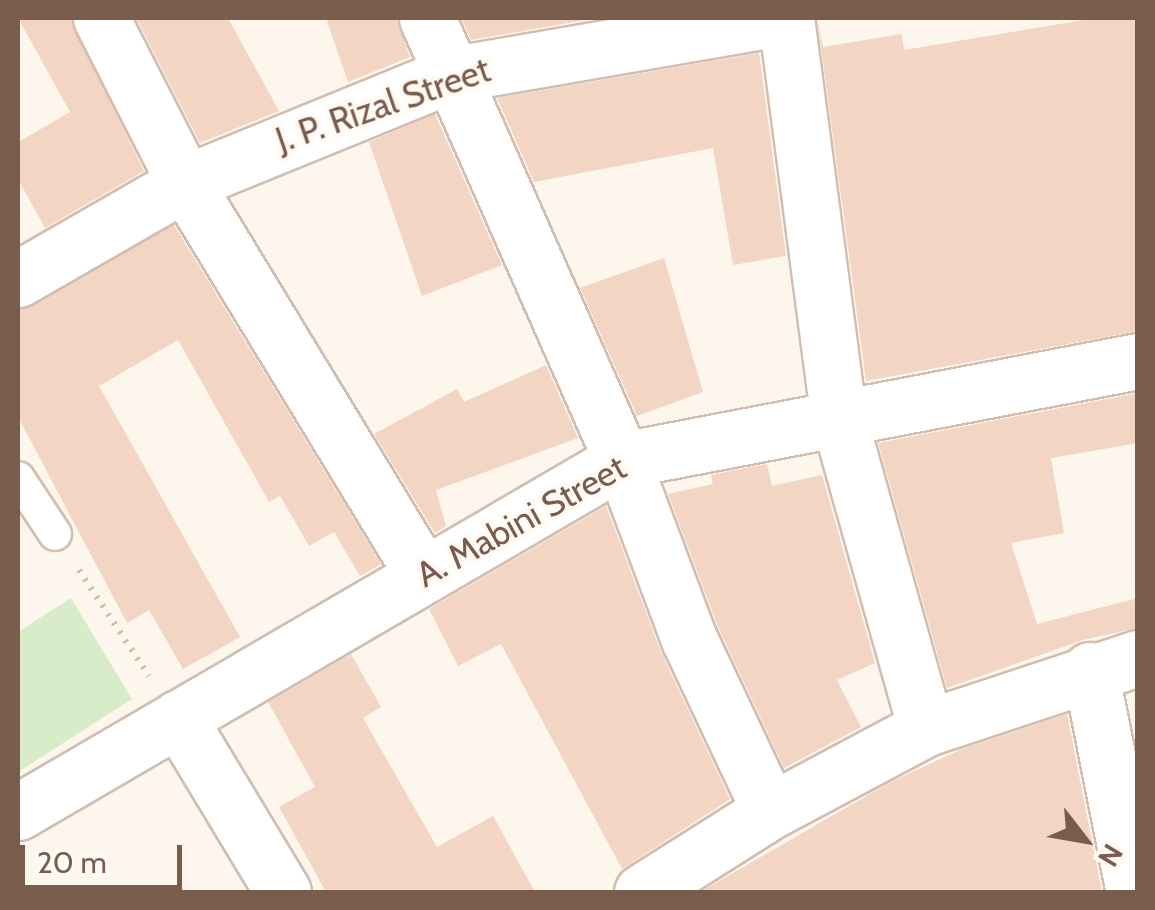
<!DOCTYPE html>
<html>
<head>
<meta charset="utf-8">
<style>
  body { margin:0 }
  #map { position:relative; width:1155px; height:910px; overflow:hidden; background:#fdf6ec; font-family:Cabin,sans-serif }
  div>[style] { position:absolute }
  .green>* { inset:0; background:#d8ecc9 }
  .building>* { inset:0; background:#f3d5c3 }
  .path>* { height:6px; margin-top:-3px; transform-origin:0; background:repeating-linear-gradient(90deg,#d9b8a5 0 2.5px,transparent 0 10.5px) }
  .roads { filter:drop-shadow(2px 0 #d1beb0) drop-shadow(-2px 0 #d1beb0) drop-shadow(0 2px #d1beb0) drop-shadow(0 -2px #d1beb0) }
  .service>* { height:32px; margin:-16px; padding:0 16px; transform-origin:16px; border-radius:16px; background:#fff }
  .minor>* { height:55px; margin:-27.5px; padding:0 27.5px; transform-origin:27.5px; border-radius:27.5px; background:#fff }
  .tertiary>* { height:55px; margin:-27.5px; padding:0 27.5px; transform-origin:27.5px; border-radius:27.5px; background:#fff }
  span { translate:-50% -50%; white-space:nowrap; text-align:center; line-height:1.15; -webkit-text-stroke:8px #fffaf3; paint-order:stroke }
  .street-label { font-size:35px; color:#7a5c4d }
  .frame { position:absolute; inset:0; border:20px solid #7a5c4d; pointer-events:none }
  .north { position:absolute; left:1035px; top:790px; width:100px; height:100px; -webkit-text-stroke:8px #fffaf3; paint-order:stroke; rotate:121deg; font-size:28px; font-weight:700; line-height:40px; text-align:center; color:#7a5c4d }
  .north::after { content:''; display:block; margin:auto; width:35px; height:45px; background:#7a5c4d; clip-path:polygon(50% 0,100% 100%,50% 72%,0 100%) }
  .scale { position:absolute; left:20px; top:845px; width:162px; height:45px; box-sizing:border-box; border:5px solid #7a5c4d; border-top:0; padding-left:12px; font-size:30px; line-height:35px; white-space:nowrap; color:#7a5c4d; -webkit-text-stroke:8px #fffaf3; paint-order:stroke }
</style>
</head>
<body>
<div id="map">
  <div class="green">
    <div style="clip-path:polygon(71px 598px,132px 699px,18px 772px,18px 632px)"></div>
  </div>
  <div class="building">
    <div style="clip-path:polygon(18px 18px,70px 18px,144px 171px,45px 228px,18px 179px,18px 142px,70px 112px)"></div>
    <div style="clip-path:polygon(136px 18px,228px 18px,279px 111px,200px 143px)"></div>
    <div style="clip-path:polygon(326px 18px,396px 18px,410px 57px,348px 82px)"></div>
    <div style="clip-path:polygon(461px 18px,598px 18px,471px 40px)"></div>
    <div style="clip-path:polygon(817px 18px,823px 47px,902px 34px,904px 50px,1096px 18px,1138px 18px,1138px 331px,866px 381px)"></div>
    <div style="clip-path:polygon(759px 53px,786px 256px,733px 265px,713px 148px,534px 182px,497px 98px)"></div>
    <div style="clip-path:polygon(435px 114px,502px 265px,422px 296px,369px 142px)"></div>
    <div style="clip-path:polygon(174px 225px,381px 564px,360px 576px,334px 532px,309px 546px,280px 496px,269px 502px,178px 340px,99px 386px,240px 637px,183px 669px,149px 610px,127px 623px,18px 417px,18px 310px)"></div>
    <div style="clip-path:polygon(664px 258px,703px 392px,637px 416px,580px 288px)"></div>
    <div style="clip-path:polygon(546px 365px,578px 438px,436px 490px,446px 526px,435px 533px,374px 434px,457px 389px,464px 402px)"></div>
    <div style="clip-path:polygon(1138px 393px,1138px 443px,1051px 458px,1064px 533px,1011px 543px,1037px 624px,1138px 598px,1138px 628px,1083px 640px,947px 688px,878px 443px)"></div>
    <div style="clip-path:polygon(767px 464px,772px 486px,822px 475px,875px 663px,837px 680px,861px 727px,784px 768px,718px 627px,668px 494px,713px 484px,711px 475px)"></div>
    <div style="clip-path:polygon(606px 506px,661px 652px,730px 799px,622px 869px,501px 644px,458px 666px,429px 609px)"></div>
    <div style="clip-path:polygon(351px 654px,381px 707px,363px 718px,437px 847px,493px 816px,535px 892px,326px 892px,279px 807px,315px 787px,268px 702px)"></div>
    <div style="clip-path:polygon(1067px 714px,1102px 892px,700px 892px,889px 783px,964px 748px)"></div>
  </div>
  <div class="path">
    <div style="left:79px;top:570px;width:127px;rotate:56.6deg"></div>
  </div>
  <div class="roads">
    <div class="service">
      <div style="left:18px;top:478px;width:67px;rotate:56.5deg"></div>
    </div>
    <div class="minor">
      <div style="left:101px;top:18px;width:185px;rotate:63deg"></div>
      <div style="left:185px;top:183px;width:458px;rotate:58.7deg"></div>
      <div style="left:427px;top:18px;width:483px;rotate:66.2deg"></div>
      <div style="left:622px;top:460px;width:191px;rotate:69.5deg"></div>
      <div style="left:689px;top:639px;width:190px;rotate:64.8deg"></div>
      <div style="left:786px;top:18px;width:404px;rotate:82.5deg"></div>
      <div style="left:839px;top:419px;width:321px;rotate:74.3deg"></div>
      <div style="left:1090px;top:670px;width:226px;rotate:78.8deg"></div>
      <div style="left:178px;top:718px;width:203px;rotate:58.9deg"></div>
      <div style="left:642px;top:892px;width:151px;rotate:-32.3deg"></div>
      <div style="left:770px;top:811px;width:177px;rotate:-28deg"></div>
      <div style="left:926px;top:728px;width:223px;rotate:-18.3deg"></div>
    </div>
    <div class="tertiary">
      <div style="left:18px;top:279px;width:193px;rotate:-29.9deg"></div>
      <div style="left:185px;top:183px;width:285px;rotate:-22.2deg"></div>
      <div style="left:449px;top:75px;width:335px;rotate:-9.8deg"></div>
      <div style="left:18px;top:812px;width:699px;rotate:-30.23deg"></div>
      <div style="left:622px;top:460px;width:525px;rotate:-10.86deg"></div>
    </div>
  </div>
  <div class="street-label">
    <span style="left:383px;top:105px;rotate:-19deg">J. P. Rizal Street</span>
    <span style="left:521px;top:521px;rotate:-29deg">A. Mabini Street</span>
  </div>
  <div class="frame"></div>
  <div class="north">N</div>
  <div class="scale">20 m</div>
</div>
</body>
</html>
